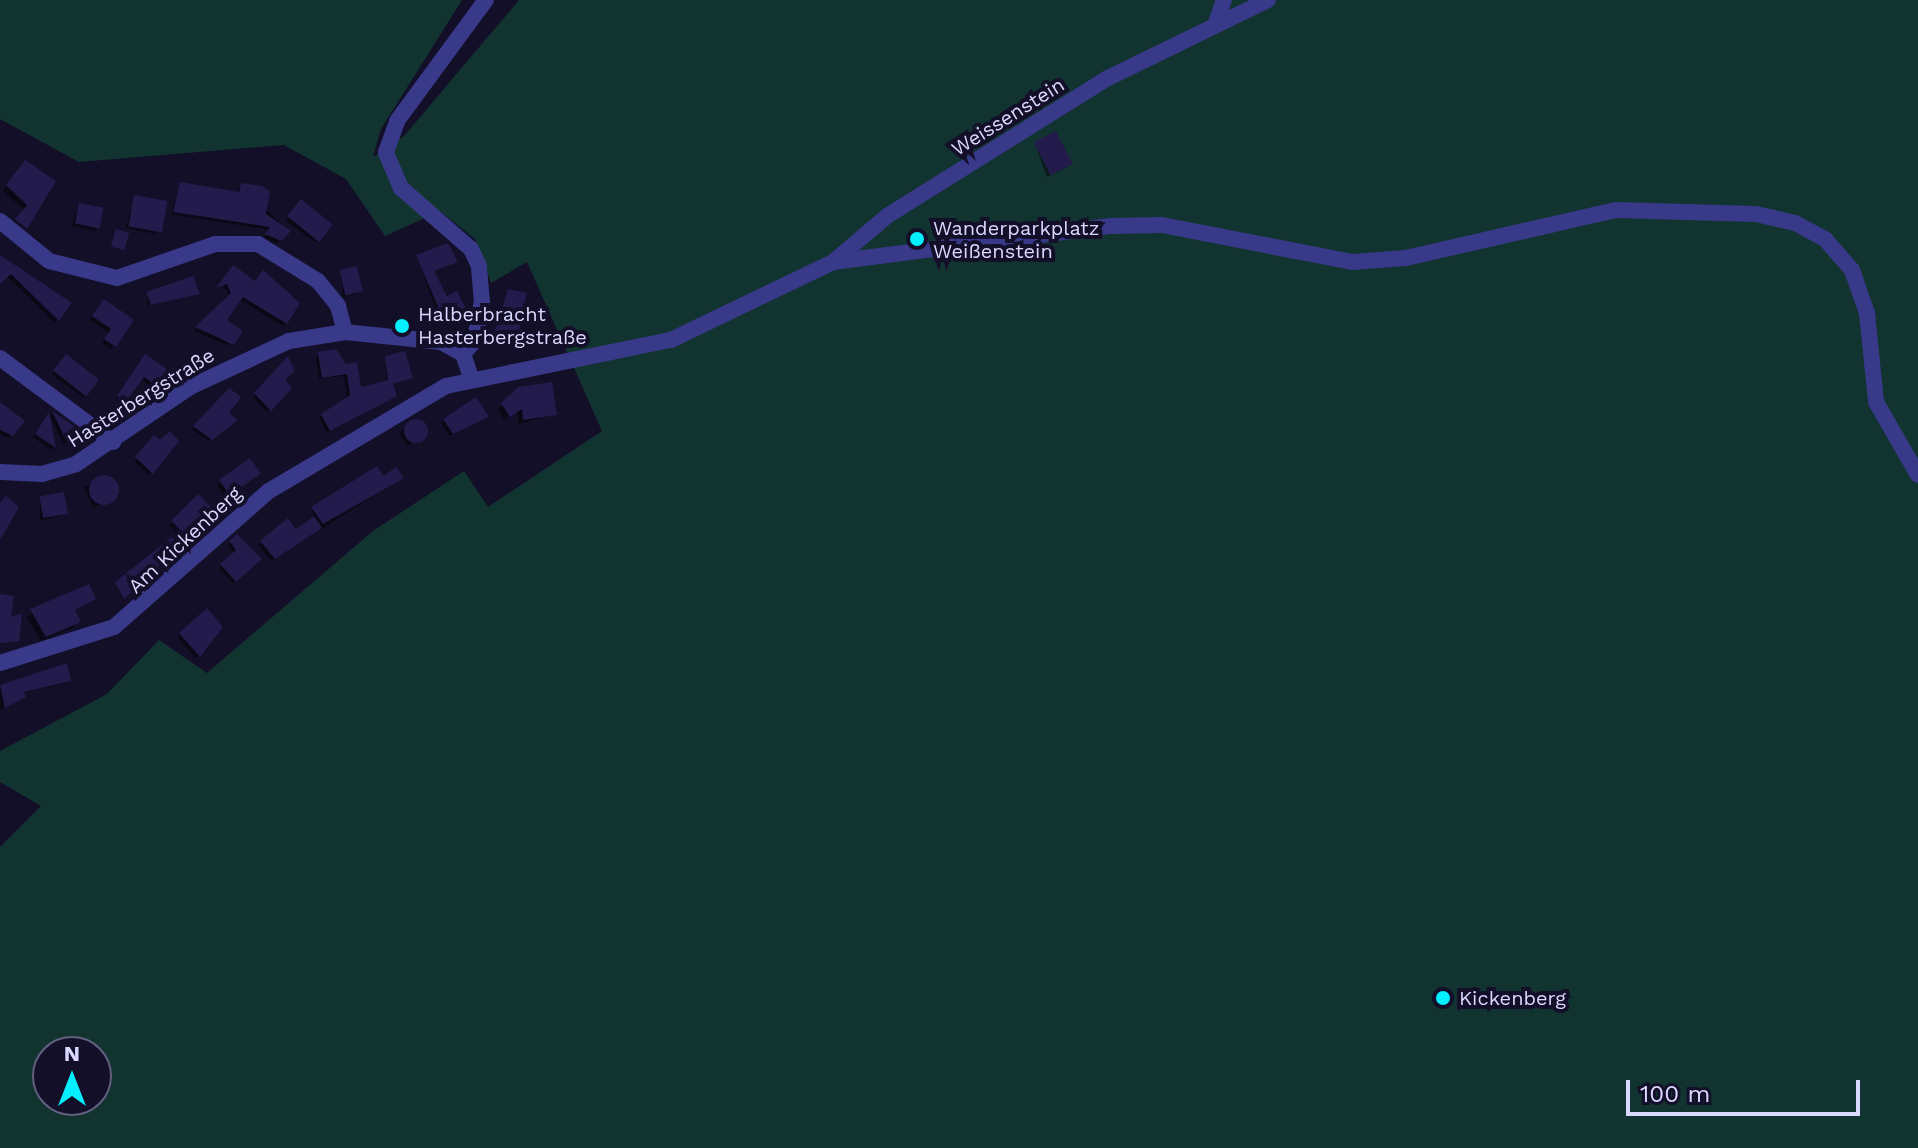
<!DOCTYPE html>
<html>
<head>
<meta charset="utf-8">
<style>
  body { margin:0 }
  #map { position:relative; width:1918px; height:1148px; overflow:hidden; background:#130f29; font-family:"Work Sans",sans-serif }
  div>[style] { position:absolute }
  .green>* { inset:0; background:#123431 }
  .shadow>* { inset:0; background:#0007; transform-origin:0 0 }
  .building>* { inset:0; background:#231b4b; transform-origin:0 0 }
  .round { border-radius:50% }
  .minor>* { height:16px; margin:-8px; padding:0 8px; transform-origin:8px; border-radius:8px; background:#39398a }
  .dots>* { width:22px; height:22px; translate:-50% -50%; box-sizing:border-box; border:4px solid #130f29; border-radius:50% }
  span { translate:-50% -50%; white-space:nowrap; text-align:center; line-height:1.15; -webkit-text-stroke:8px #130f29; paint-order:stroke }
  .street-label { font-size:20px; color:#dbd8ff }
  .poi-label { font-size:20px; color:#dbd8ff }
  .left { translate:0 -50%; text-align:left }
  .north { position:absolute; left:32px; top:1036px; width:80px; height:80px; box-sizing:border-box; background:#130f29; border:2px solid #635f7f; border-radius:50%; rotate:0deg; font-size:22px; font-weight:700; line-height:32px; text-align:center; color:#dbd8ff }
  .north::after { content:''; display:block; margin:auto; width:28px; height:36px; background:#04efff; clip-path:polygon(50% 0,100% 100%,50% 72%,0 100%) }
  .scale { position:absolute; left:1626px; top:1080px; width:234px; height:36px; box-sizing:border-box; border:4px solid #dbd8ff; border-top:0; padding-left:10px; font-size:24px; line-height:28px; white-space:nowrap; color:#dbd8ff; -webkit-text-stroke:6px #130f29; paint-order:stroke }
</style>
</head>
<body>
<div id="map">
  <div class="green">
    <div style="clip-path:polygon(evenodd,0 0,462px 0,381px 129px,373px 157px,404px 136px,519px 0,1918px 0,1918px 1148px,0 1148px,0 847px,41px 806px,0 782px,0 751px,107px 694px,159px 640px,207px 673px,373px 531px,464px 471px,488px 507px,602px 431px,527px 262px,491px 283px,475px 239px,440px 211px,385px 236px,346px 179px,284px 145px,79px 162px,0 119px,0 0,48px 1052px,96px 1052px,96px 1100px,48px 1100px,48px 1052px)"></div>
  </div>
  <div class="shadow">
    <div style="clip-path:polygon(1035px 144px,1067px 167px,1047px 177px)"></div>
    <div style="clip-path:polygon(20px 168px,53px 182px,26px 212px,3px 191px)"></div>
    <div style="clip-path:polygon(180px 184px,237px 194px,241px 185px,288px 231px,277px 243px,264px 238px,270px 230px,171px 214px)"></div>
    <div style="clip-path:polygon(135px 197px,159px 231px,156px 234px,126px 228px)"></div>
    <div style="clip-path:polygon(79px 205px,98px 228px,95px 231px,72px 226px)"></div>
    <div style="clip-path:polygon(298px 205px,319px 241px,316px 243px,286px 221px)"></div>
    <div style="clip-path:polygon(417px 256px,455px 262px,432px 272px,461px 314px,438px 316px)"></div>
    <div style="clip-path:polygon(0 258px,69px 303px,55px 323px,7px 276px,0 282px)"></div>
    <div style="clip-path:polygon(340px 269px,360px 290px,357px 294px,343px 297px)"></div>
    <div style="clip-path:polygon(230px 270px,286px 323px,283px 326px,239px 299px,224px 320px,229px 346px,194px 331px,230px 297px,223px 285px,217px 288px)"></div>
    <div style="clip-path:polygon(509px 292px,515px 344px,512px 347px,491px 343px)"></div>
    <div style="clip-path:polygon(147px 293px,198px 293px,148px 306px)"></div>
    <div style="clip-path:polygon(101px 305px,132px 321px,111px 349px,102px 343px,109px 333px,90px 320px)"></div>
    <div style="clip-path:polygon(335px 351px,360px 390px,386px 382px,386px 358px,411px 377px,391px 386px,391px 399px,327px 433px,319px 418px,347px 397px,344px 376px,319px 379px,316px 357px)"></div>
    <div style="clip-path:polygon(63px 360px,87px 394px,83px 397px,52px 375px)"></div>
    <div style="clip-path:polygon(142px 360px,164px 370px,152px 387px,140px 379px,121px 404px,115px 400px)"></div>
    <div style="clip-path:polygon(288px 360px,282px 380px,289px 388px,267px 412px,253px 397px)"></div>
    <div style="clip-path:polygon(519px 389px,555px 414px,519px 424px,517px 412px,504px 420px,498px 409px)"></div>
    <div style="clip-path:polygon(229px 391px,226px 414px,235px 420px,208px 441px,192px 429px)"></div>
    <div style="clip-path:polygon(0 402px,11px 435px,8px 438px,0 434px)"></div>
    <div style="clip-path:polygon(53px 414px,75px 430px,64px 445px,50px 416px)"></div>
    <div style="clip-path:polygon(48px 416px,54px 447px,51px 450px,33px 437px)"></div>
    <div style="clip-path:polygon(487px 417px,449px 436px,441px 423px,444px 420px)"></div>
    <div style="left:419px;top:419px;width:16px;height:25px;rotate:55deg"></div>
    <div style="clip-path:polygon(155px 437px,152px 473px,149px 475px,134px 461px)"></div>
    <div style="clip-path:polygon(249px 461px,255px 477px,226px 499px,217px 485px)"></div>
    <div style="left:110px;top:475px;width:23px;height:29px;rotate:65deg"></div>
    <div style="clip-path:polygon(383px 478px,398px 480px,271px 561px,258px 545px,288px 521px,295px 532px,314px 518px,312px 508px)"></div>
    <div style="left:198px;top:497px;width:16px;height:40px;rotate:45deg"></div>
    <div style="clip-path:polygon(40px 499px,66px 514px,40px 521px)"></div>
    <div style="clip-path:polygon(237px 536px,259px 559px,233px 583px,219px 568px,235px 554px,228px 545px)"></div>
    <div style="clip-path:polygon(94px 598px,73px 612px,74px 627px,41px 641px,26px 616px)"></div>
    <div style="clip-path:polygon(207px 611px,209px 647px,196px 659px,177px 637px)"></div>
    <div style="clip-path:polygon(66px 666px,66px 683px,22px 693px,0 710px,0 685px)"></div>
  </div>
  <div class="building">
    <div style="left:1056px;top:131px;width:37px;height:25px;rotate:63deg"></div>
    <div style="clip-path:polygon(25px 160px,56px 181px,27px 229px,15px 219px,27px 205px,6px 185px)"></div>
    <div style="clip-path:polygon(180px 182px,239px 192px,241px 183px,262px 186px,270px 192px,266px 214px,291px 231px,281px 241px,265px 234px,270px 227px,173px 212px)"></div>
    <div style="left:134px;top:195px;width:34px;height:32px;rotate:10deg"></div>
    <div style="left:301px;top:199px;width:41px;height:22px;rotate:39deg"></div>
    <div style="left:79px;top:203px;width:25px;height:21px;rotate:11deg"></div>
    <div style="left:116px;top:229px;width:14px;height:18px;rotate:17deg"></div>
    <div style="clip-path:polygon(448px 243px,458px 262px,434px 271px,447px 296px,457px 291px,467px 311px,453px 318px,450px 310px,441px 314px,416px 255px)"></div>
    <div style="clip-path:polygon(0 255px,72px 303px,59px 321px,11px 274px,0 284px)"></div>
    <div style="clip-path:polygon(233px 265px,255px 281px,263px 270px,300px 303px,287px 324px,243px 297px,227px 320px,243px 331px,234px 345px,195px 327px,231px 293px,227px 284px,216px 288px)"></div>
    <div style="left:357px;top:266px;width:26px;height:18px;rotate:77deg"></div>
    <div style="clip-path:polygon(193px 276px,200px 294px,151px 305px,146px 292px)"></div>
    <div style="clip-path:polygon(508px 289px,527px 293px,516px 345px,492px 340px)"></div>
    <div style="clip-path:polygon(104px 299px,134px 320px,116px 347px,104px 339px,111px 329px,92px 316px)"></div>
    <div style="clip-path:polygon(336px 349px,346px 364px,357px 362px,361px 387px,388px 380px,385px 356px,405px 351px,413px 378px,393px 384px,397px 396px,330px 431px,321px 414px,350px 395px,347px 374px,322px 378px,318px 352px)"></div>
    <div style="left:66px;top:354px;width:42px;height:21px;rotate:38deg"></div>
    <div style="clip-path:polygon(145px 354px,167px 369px,156px 385px,144px 377px,125px 403px,117px 396px)"></div>
    <div style="clip-path:polygon(288px 356px,295px 371px,285px 380px,292px 388px,271px 411px,254px 393px)"></div>
    <div style="clip-path:polygon(552px 382px,557px 415px,523px 420px,522px 409px,510px 417px,501px 403px,518px 387px)"></div>
    <div style="clip-path:polygon(229px 388px,241px 397px,229px 413px,238px 420px,212px 440px,193px 426px)"></div>
    <div style="clip-path:polygon(476px 397px,489px 417px,453px 434px,443px 419px)"></div>
    <div style="clip-path:polygon(0 402px,25px 421px,13px 436px,0 430px)"></div>
    <div style="clip-path:polygon(52px 411px,78px 429px,68px 444px)"></div>
    <div style="clip-path:polygon(49px 412px,56px 448px,35px 434px)"></div>
    <div class="round" style="left:404px;top:419px;width:24px;height:24px"></div>
    <div style="clip-path:polygon(170px 431px,179px 441px,153px 474px,135px 457px,154px 435px,160px 440px)"></div>
    <div style="left:250px;top:458px;width:19px;height:38px;rotate:55deg"></div>
    <div style="clip-path:polygon(377px 466px,384px 476px,396px 467px,404px 478px,323px 524px,311px 507px)"></div>
    <div class="round" style="left:89px;top:475px;width:30px;height:30px"></div>
    <div style="left:64px;top:492px;width:22px;height:25px;rotate:80deg"></div>
    <div style="left:198px;top:494px;width:20px;height:38px;rotate:45deg"></div>
    <div style="clip-path:polygon(6px 496px,19px 507px,0 540px,0 503px)"></div>
    <div style="clip-path:polygon(314px 516px,322px 528px,275px 559px,260px 541px,288px 518px,296px 529px)"></div>
    <div style="clip-path:polygon(237px 534px,262px 559px,236px 582px,220px 564px,236px 550px,229px 541px)"></div>
    <div style="clip-path:polygon(172px 537px,181px 546px,124px 599px,115px 582px)"></div>
    <div style="clip-path:polygon(89px 584px,96px 599px,75px 610px,81px 622px,46px 637px,30px 609px)"></div>
    <div style="clip-path:polygon(0 594px,14px 596px,11px 617px,22px 613px,19px 641px,0 643px)"></div>
    <div style="clip-path:polygon(207px 608px,223px 627px,200px 657px,179px 633px)"></div>
    <div style="clip-path:polygon(67px 663px,71px 681px,24px 692px,26px 697px,5px 708px,0 685px)"></div>
  </div>
  <div class="minor">
    <div style="left:1216px;top:23px;width:24px;rotate:-71deg"></div>
    <div style="left:0;top:221px;width:63px;rotate:39.2deg"></div>
    <div style="left:49px;top:261px;width:70px;rotate:14deg"></div>
    <div style="left:117px;top:278px;width:104px;rotate:-19.1deg"></div>
    <div style="left:215px;top:244px;width:43px"></div>
    <div style="left:258px;top:244px;width:70px;rotate:31.7deg"></div>
    <div style="left:318px;top:281px;width:32px;rotate:51deg"></div>
    <div style="left:338px;top:306px;width:27px;rotate:75deg"></div>
    <div style="left:833px;top:262px;width:71px;rotate:-40.4deg"></div>
    <div style="left:887px;top:216px;width:258px;rotate:-32deg"></div>
    <div style="left:1106px;top:79px;width:180px;rotate:-26deg"></div>
    <div style="left:463px;top:354px;width:18px;rotate:-49deg"></div>
    <div style="left:475px;top:340px;width:39px;rotate:-80deg"></div>
    <div style="left:482px;top:302px;width:36px;rotate:-95deg"></div>
    <div style="left:479px;top:266px;width:19px;rotate:-115deg"></div>
    <div style="left:471px;top:249px;width:93px;rotate:-138.9deg"></div>
    <div style="left:401px;top:188px;width:39px;rotate:-113deg"></div>
    <div style="left:386px;top:152px;width:33px;rotate:-70deg"></div>
    <div style="left:397px;top:121px;width:150px;rotate:-53.7deg"></div>
    <div style="left:0;top:358px;width:141px;rotate:36.6deg"></div>
    <div style="left:0;top:472px;width:42px;rotate:2.7deg"></div>
    <div style="left:42px;top:474px;width:35px;rotate:-16deg"></div>
    <div style="left:76px;top:464px;width:138px;rotate:-34deg"></div>
    <div style="left:190px;top:387px;width:109px;rotate:-24.9deg"></div>
    <div style="left:289px;top:341px;width:57px;rotate:-9.1deg"></div>
    <div style="left:345px;top:332px;width:97px;rotate:5.9deg"></div>
    <div style="left:441px;top:342px;width:25px;rotate:29deg"></div>
    <div style="left:463px;top:354px;width:24px;rotate:71deg"></div>
    <div style="left:0;top:663px;width:120px;rotate:-17.5deg"></div>
    <div style="left:114px;top:627px;width:206px;rotate:-41.3deg"></div>
    <div style="left:269px;top:491px;width:206px;rotate:-30.7deg"></div>
    <div style="left:446px;top:386px;width:230px;rotate:-11.6deg"></div>
    <div style="left:671px;top:340px;width:180px;rotate:-25.7deg"></div>
    <div style="left:833px;top:262px;width:280px;rotate:-7.4deg"></div>
    <div style="left:1111px;top:226px;width:51px;rotate:-1.1deg"></div>
    <div style="left:1162px;top:225px;width:194px;rotate:11deg"></div>
    <div style="left:1352px;top:262px;width:54px;rotate:-4.2deg"></div>
    <div style="left:1406px;top:258px;width:215px;rotate:-12.9deg"></div>
    <div style="left:1616px;top:210px;width:140px;rotate:1.6deg"></div>
    <div style="left:1756px;top:214px;width:40px;rotate:13deg"></div>
    <div style="left:1795px;top:223px;width:34px;rotate:28deg"></div>
    <div style="left:1825px;top:239px;width:41px;rotate:48.9deg"></div>
    <div style="left:1852px;top:270px;width:46px;rotate:70.8deg"></div>
    <div style="left:1867px;top:313px;width:89px;rotate:84.2deg"></div>
    <div style="left:1876px;top:402px;width:84px;rotate:60.1deg"></div>
  </div>
  <div class="dots">
    <div style="left:917px;top:239px;background:#04efff"></div>
    <div style="left:402px;top:326px;background:#04efff"></div>
    <div style="left:1443px;top:998px;background:#04efff"></div>
  </div>
  <div class="street-label">
    <span style="left:1008px;top:117px;rotate:-32deg">Weissenstein</span>
    <span style="left:141px;top:398px;rotate:-32deg">Hasterbergstraße</span>
    <span style="left:185px;top:540px;rotate:-43deg">Am Kickenberg</span>
  </div>
  <div class="poi-label">
    <span class="left" style="left:933px;top:240px">Wanderparkplatz<br>Weißenstein</span>
    <span class="left" style="left:418px;top:326px">Halberbracht<br>Hasterbergstraße</span>
    <span class="left" style="left:1459px;top:998px">Kickenberg</span>
  </div>
  <div class="north">N</div>
  <div class="scale">100 m</div>
</div>
</body>
</html>
